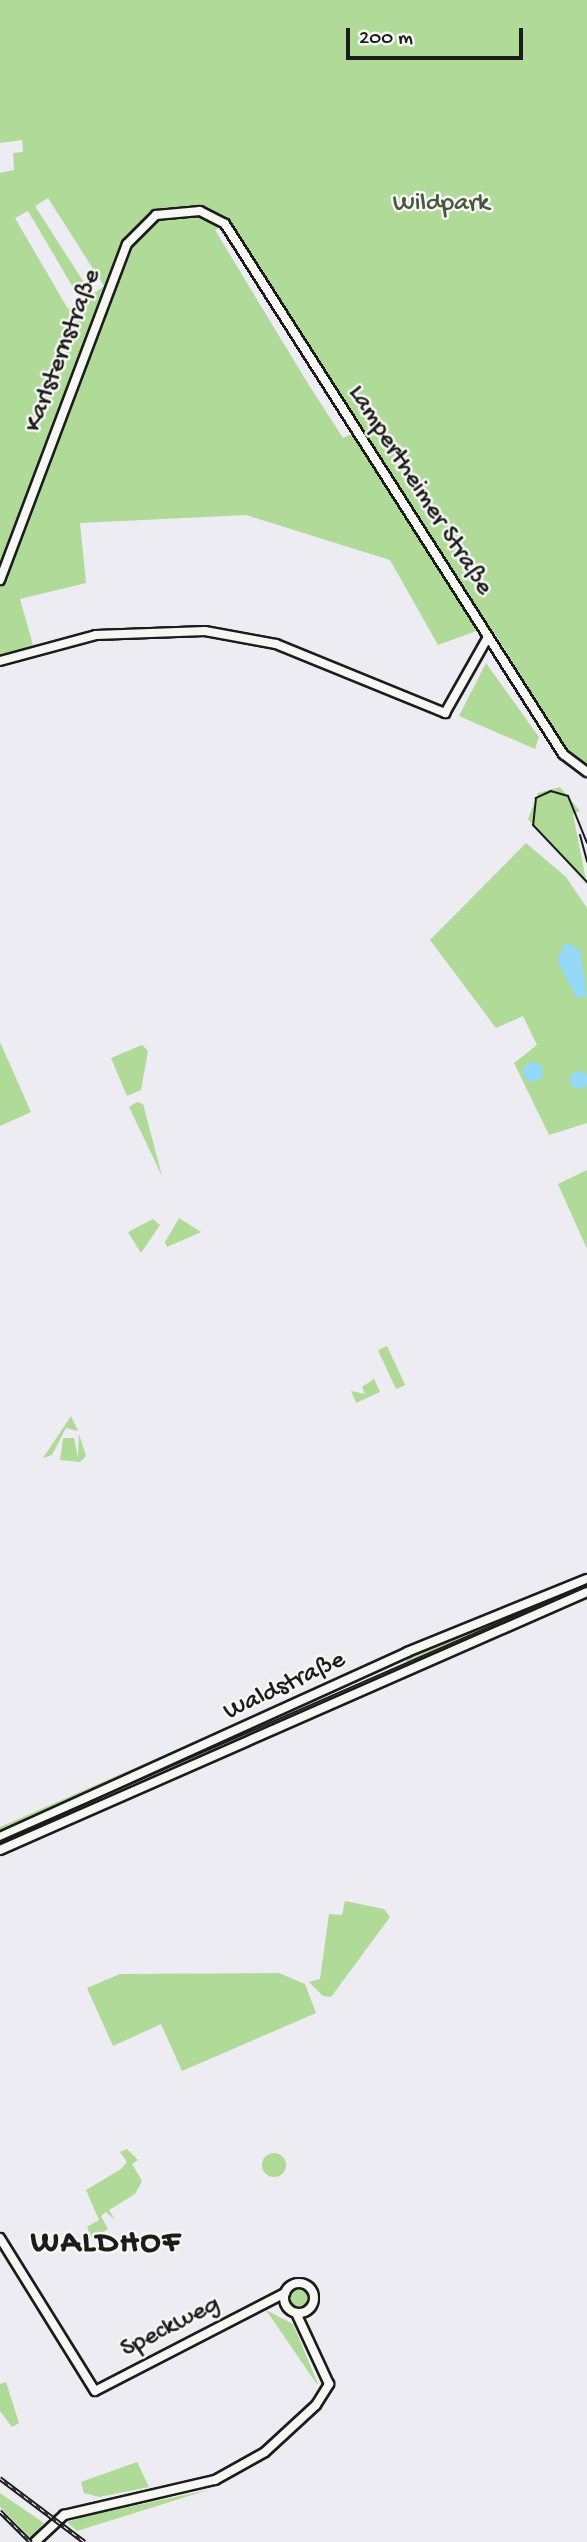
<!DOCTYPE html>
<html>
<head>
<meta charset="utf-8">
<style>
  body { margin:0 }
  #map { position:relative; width:587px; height:2542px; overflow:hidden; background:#edecf3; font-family:"Gochi Hand",sans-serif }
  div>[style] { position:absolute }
  .green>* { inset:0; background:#afda98; transform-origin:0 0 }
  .round { border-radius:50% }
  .water>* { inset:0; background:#93d9f5 }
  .roads { filter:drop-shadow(2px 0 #1c1c1c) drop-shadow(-2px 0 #1c1c1c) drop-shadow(0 2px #1c1c1c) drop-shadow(0 -2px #1c1c1c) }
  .secondary>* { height:8px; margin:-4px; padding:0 4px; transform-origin:4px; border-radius:4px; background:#f6f6f2 }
  .secondary>.ring { margin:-4px; padding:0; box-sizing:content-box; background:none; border:8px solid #f6f6f2; border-radius:50% }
  .tram>* { height:2px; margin:-1px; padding:0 1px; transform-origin:1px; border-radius:1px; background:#1c1c1c }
  .rail>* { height:4.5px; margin-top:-2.25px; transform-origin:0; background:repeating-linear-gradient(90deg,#f6f6f2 0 5px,#1c1c1c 0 10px); box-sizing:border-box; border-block:2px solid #1c1c1c }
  span { translate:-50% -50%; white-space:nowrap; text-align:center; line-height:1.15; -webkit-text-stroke:5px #f6f6f2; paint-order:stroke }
  .park-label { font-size:26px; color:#485541 }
  .street-label { font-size:26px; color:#1c1c1c }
  .district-label { font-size:33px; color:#1c1c1c; font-weight:700; letter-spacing:2px }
  .scale { position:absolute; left:346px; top:28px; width:177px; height:32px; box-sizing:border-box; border:4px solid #1c1c1c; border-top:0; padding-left:9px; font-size:21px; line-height:24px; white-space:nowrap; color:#1c1c1c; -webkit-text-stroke:5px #f6f6f2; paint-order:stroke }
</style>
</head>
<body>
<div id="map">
  <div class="green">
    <div style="clip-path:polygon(evenodd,0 0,587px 0,587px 764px,566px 747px,490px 626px,438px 645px,390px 560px,246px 515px,80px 523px,86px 583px,20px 599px,33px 645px,0 658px,0 173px,14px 170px,13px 153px,23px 152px,22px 140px,0 143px,0 0,48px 198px,104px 286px,92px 295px,35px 206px,48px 198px,0 0,28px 211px,81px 301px,68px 309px,15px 218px,28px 211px,0 0,224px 224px,354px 433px,343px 438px,307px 382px,215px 230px,224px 224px)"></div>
    <div style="clip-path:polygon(486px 663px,539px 737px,535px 749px,459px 716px)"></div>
    <div style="clip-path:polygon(560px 787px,580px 811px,573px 814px,587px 885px,528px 819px,538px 793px)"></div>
    <div style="clip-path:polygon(526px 843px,566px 877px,587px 908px,587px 1123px,549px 1135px,514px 1063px,537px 1045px,523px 1016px,496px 1028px,430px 940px)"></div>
    <div style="clip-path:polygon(0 1042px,31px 1112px,0 1126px)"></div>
    <div style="clip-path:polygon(142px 1045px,148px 1051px,141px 1090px,127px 1096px,111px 1058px)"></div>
    <div style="clip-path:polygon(137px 1102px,143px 1104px,162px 1176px,129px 1107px)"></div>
    <div style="clip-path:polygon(587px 1170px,587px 1249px,558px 1184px)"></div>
    <div style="clip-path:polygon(179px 1218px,201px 1232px,167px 1247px,165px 1242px)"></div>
    <div style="clip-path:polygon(153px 1219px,160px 1225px,141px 1253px,128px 1232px)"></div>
    <div style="left:387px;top:1346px;width:43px;height:10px;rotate:65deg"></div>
    <div style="clip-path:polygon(374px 1379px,380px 1392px,356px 1403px,351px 1391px,365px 1394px,362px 1387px)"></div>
    <div style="clip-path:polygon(71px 1416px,78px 1431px,66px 1428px,52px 1455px,43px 1458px)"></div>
    <div style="clip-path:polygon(79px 1434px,86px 1456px,80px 1462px,60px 1460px,63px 1438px,74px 1438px,78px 1458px)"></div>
    <div style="clip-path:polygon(587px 1582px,587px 1589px,408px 1668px,406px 1658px)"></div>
    <div style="clip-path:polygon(351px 1673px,295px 1703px,0 1832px,0 1827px)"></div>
    <div style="clip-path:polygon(345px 1901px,384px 1909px,390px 1917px,331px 1997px,323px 1996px,309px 1982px,320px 1979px,329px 1914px,342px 1915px)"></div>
    <div style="clip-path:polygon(279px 1973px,305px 1984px,316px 2013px,182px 2071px,161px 2024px,113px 2046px,87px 1988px,120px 1974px)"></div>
    <div style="clip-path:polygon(127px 2149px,138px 2160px,132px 2164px,142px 2181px,135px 2194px,109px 2210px,115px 2220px,106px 2212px,101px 2216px,108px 2229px,92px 2239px,87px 2227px,99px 2220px,86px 2190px,121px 2169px,127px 2162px,120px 2152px)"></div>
    <div class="round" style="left:262px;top:2153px;width:24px;height:24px"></div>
    <div class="round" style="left:289px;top:2288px;width:20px;height:20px"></div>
    <div style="clip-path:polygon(266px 2310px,293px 2324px,318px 2384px,316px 2383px)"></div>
    <div style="clip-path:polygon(6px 2382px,19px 2423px,12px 2427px,0 2411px,0 2384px)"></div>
    <div style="clip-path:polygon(137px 2462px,149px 2487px,99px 2497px,84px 2493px,81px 2482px)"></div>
    <div style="clip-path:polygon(208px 2490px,77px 2531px,67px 2522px,86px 2516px)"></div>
    <div style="clip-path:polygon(0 2493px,44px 2523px,31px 2538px,0 2507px)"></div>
  </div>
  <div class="water">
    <div style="clip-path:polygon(565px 943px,580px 949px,587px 996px,577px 998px,557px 961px)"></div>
    <div class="round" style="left:523px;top:1062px;width:20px;height:20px"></div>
    <div class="round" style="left:570px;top:1071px;width:18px;height:18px"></div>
  </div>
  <div class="roads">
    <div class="secondary">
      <div style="left:0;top:580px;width:359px;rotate:-69.3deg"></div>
      <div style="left:127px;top:244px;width:41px;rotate:-45deg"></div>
      <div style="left:156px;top:215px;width:44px;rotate:-5.2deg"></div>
      <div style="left:200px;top:211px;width:28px;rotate:27deg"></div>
      <div style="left:225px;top:224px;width:629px;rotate:57.47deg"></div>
      <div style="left:563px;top:754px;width:30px;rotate:37deg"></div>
      <div style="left:0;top:661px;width:99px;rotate:-15.2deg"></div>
      <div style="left:96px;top:635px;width:109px;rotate:-2.1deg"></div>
      <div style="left:205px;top:631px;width:72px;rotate:10.4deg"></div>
      <div style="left:276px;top:644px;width:183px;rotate:22.2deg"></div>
      <div style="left:445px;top:713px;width:87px;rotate:-60.5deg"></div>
      <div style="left:0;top:1837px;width:447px;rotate:-24.4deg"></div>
      <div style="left:407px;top:1652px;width:194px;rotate:-22.1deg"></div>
      <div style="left:0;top:1850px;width:641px;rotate:-23.73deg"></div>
      <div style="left:0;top:2238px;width:180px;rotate:58.2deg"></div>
      <div style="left:95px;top:2391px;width:214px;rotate:-27.3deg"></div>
      <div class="ring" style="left:284px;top:2283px;width:22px;height:22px"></div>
      <div style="left:35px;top:2542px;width:40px;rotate:-43deg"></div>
      <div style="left:64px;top:2515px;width:155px;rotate:-13.1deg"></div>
      <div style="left:215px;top:2480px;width:57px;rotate:-29.2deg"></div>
      <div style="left:265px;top:2452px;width:69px;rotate:-42.7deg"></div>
      <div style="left:316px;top:2405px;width:25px;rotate:-58deg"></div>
      <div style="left:329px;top:2384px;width:78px;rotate:-114.9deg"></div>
    </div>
  </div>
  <div class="tram">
    <div style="left:580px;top:835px;width:28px;rotate:75deg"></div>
    <div style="left:587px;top:843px;width:51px;rotate:-112deg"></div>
    <div style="left:568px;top:796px;width:18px;rotate:-164deg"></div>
    <div style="left:551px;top:791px;width:17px;rotate:155deg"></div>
    <div style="left:536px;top:798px;width:27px;rotate:96deg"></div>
    <div style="left:533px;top:825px;width:79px;rotate:46.5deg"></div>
    <div style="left:0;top:1841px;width:641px;rotate:-23.64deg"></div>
  </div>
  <div class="rail">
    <div style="left:0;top:2478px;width:106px;rotate:37deg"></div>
    <div style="left:0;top:2511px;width:44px;rotate:45deg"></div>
  </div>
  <div class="park-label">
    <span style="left:441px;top:205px">Wildpark</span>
  </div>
  <div class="street-label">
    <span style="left:64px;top:351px;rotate:-69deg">Karlsternstraße</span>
    <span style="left:419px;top:491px;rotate:57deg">Lampertheimer Straße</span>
    <span style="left:285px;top:1687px;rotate:-25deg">Waldstraße</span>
    <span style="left:171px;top:2328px;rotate:-27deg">Speckweg</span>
  </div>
  <div class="district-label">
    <span style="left:106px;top:2245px">WALDHOF</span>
  </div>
  <div class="scale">200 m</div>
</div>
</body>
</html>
